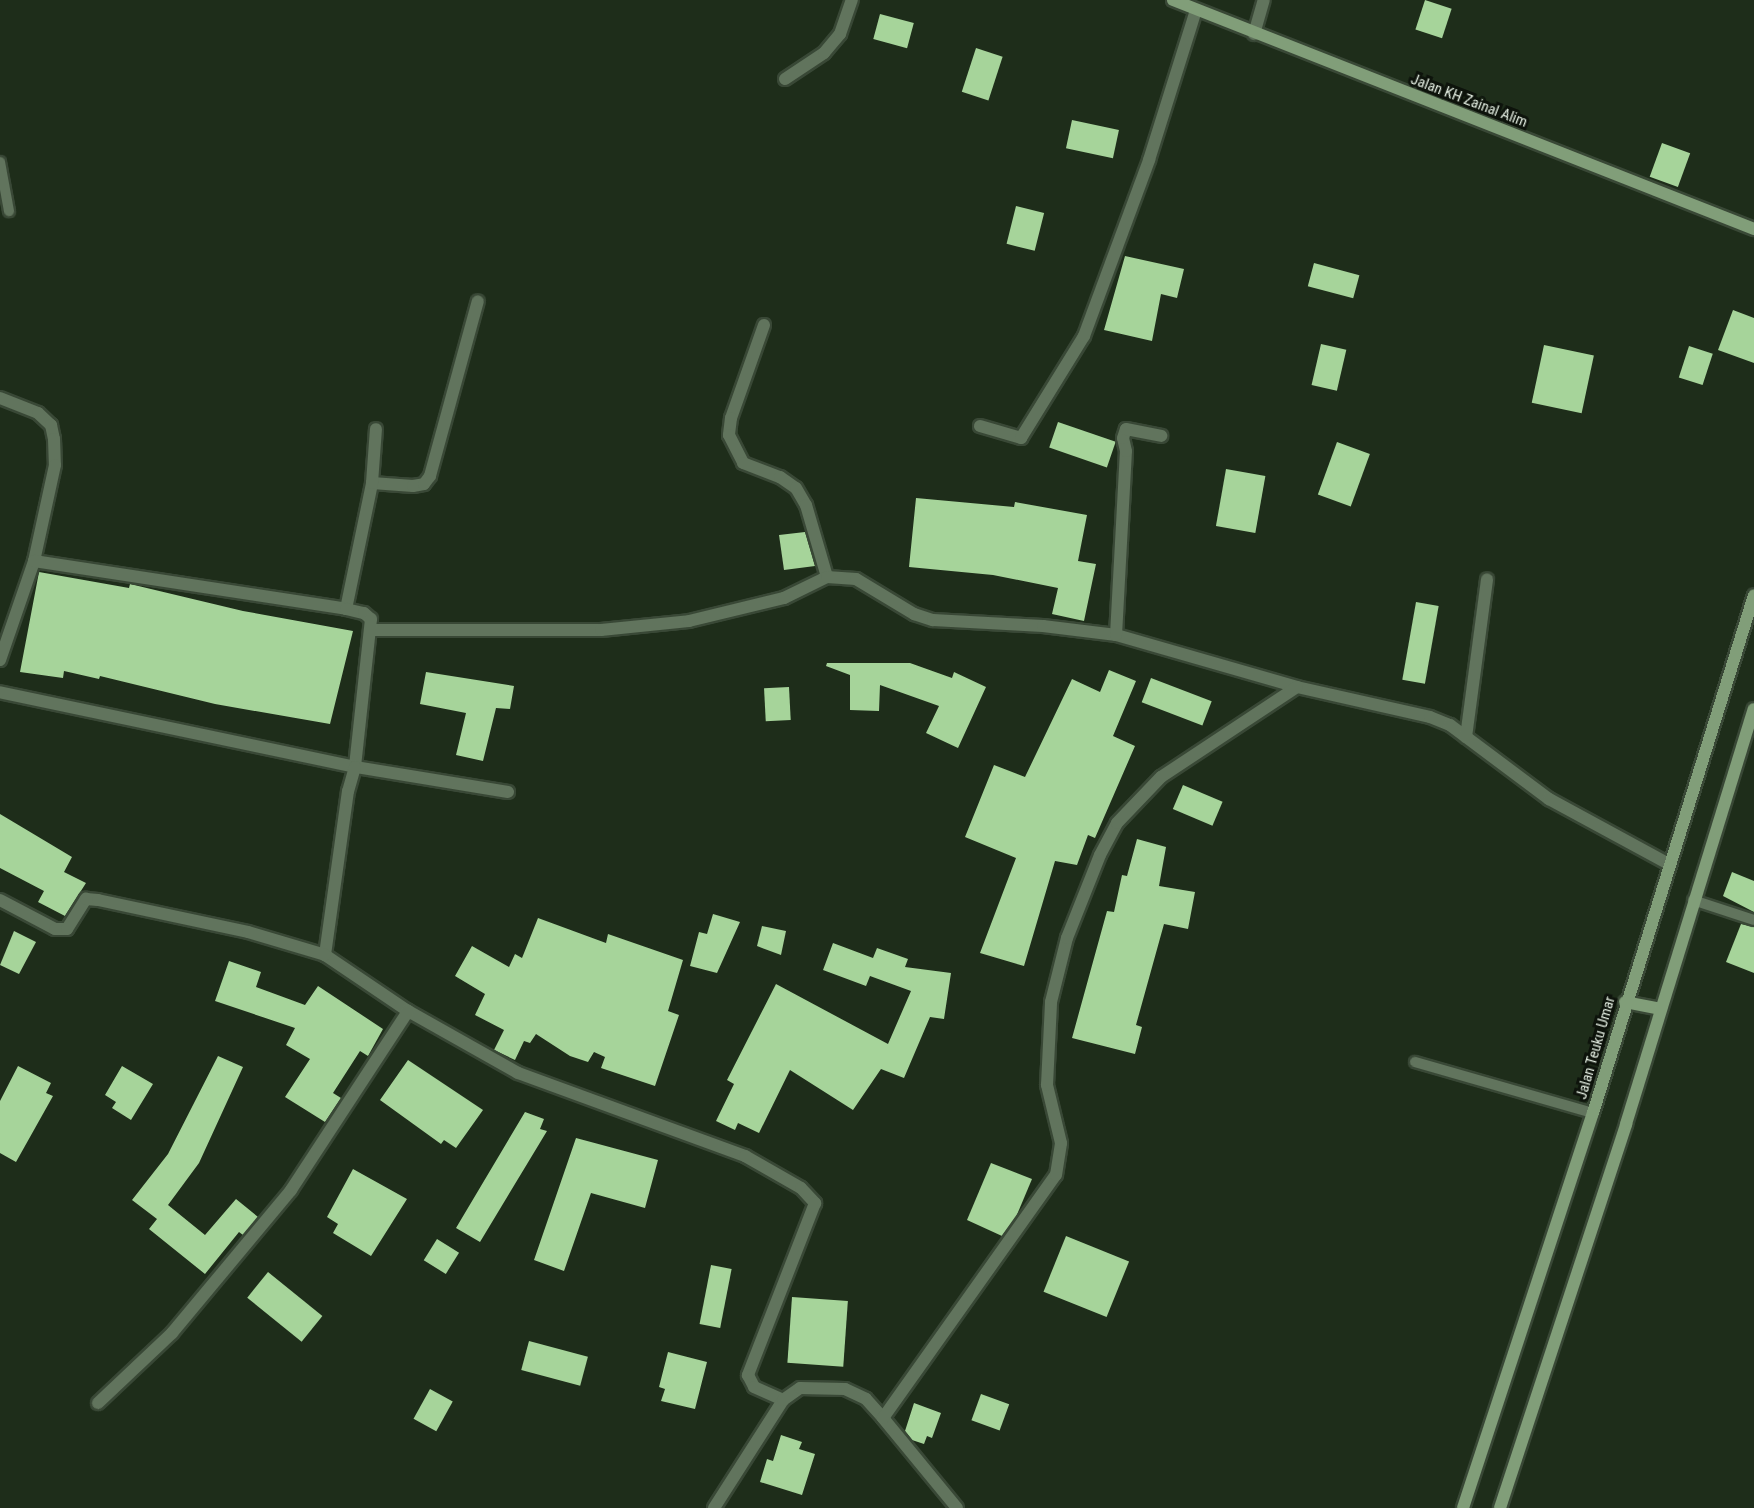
<!DOCTYPE html>
<html>
<head>
<meta charset="utf-8">
<style>
  body { margin:0 }
  #map { position:relative; width:1754px; height:1508px; overflow:hidden; background:#1e2d1a; font-family:"Roboto Condensed",sans-serif }
  div>[style] { position:absolute }
  .building>* { inset:0; background:#a6d49a; transform-origin:0 0 }
  .roads { filter:drop-shadow(2px 0 #394836) drop-shadow(-2px 0 #394836) drop-shadow(0 2px #394836) drop-shadow(0 -2px #394836) }
  .lane>* { height:10px; margin:-5px; padding:0 5px; transform-origin:5px; border-radius:5px; background:#61745d }
  .street>* { height:12px; margin:-6px; padding:0 6px; transform-origin:6px; border-radius:6px; background:#61745d }
  .secondary>* { height:12px; margin:-6px; padding:0 6px; transform-origin:6px; border-radius:6px; background:#819e79 }
  span { translate:-50% -50%; white-space:nowrap; text-align:center; line-height:1.15; -webkit-text-stroke:6px #0d130b; paint-order:stroke }
  .street-label { font-size:15px; color:#e2ece0 }
</style>
</head>
<body>
<div id="map">
  <div class="building">
    <div style="left:1425px;top:0;width:28px;height:31px;rotate:18deg"></div>
    <div style="left:880px;top:14px;width:35px;height:26px;rotate:15deg"></div>
    <div style="left:976px;top:48px;width:28px;height:46px;rotate:18deg"></div>
    <div style="left:1072px;top:120px;width:48px;height:29px;rotate:12deg"></div>
    <div style="left:1662px;top:143px;width:30px;height:36px;rotate:20deg"></div>
    <div style="left:1016px;top:206px;width:29px;height:39px;rotate:14deg"></div>
    <div style="clip-path:polygon(1125px 256px,1184px 269px,1177px 298px,1161px 294px,1152px 341px,1104px 330px)"></div>
    <div style="left:1314px;top:263px;width:47px;height:24px;rotate:15deg"></div>
    <div style="clip-path:polygon(1733px 310px,1754px 318px,1754px 363px,1718px 350px)"></div>
    <div style="left:1321px;top:344px;width:26px;height:42px;rotate:13deg"></div>
    <div style="left:1544px;top:345px;width:51px;height:59px;rotate:12deg"></div>
    <div style="left:1689px;top:346px;width:25px;height:33px;rotate:18deg"></div>
    <div style="left:1058px;top:422px;width:61px;height:27px;rotate:19deg"></div>
    <div style="left:1337px;top:442px;width:35px;height:56px;rotate:20deg"></div>
    <div style="left:1226px;top:469px;width:40px;height:58px;rotate:10deg"></div>
    <div style="clip-path:polygon(916px 498px,1014px 507px,1015px 502px,1087px 515px,1078px 561px,1096px 564px,1084px 621px,1052px 614px,1058px 588px,993px 575px,909px 567px)"></div>
    <div style="clip-path:polygon(805px 532px,815px 566px,784px 570px,779px 535px)"></div>
    <div style="clip-path:polygon(39px 572px,129px 588px,130px 584px,243px 611px,353px 631px,330px 724px,215px 704px,100px 676px,99px 679px,64px 671px,63px 678px,20px 672px)"></div>
    <div style="left:1416px;top:602px;width:23px;height:79px;rotate:10deg"></div>
    <div style="clip-path:polygon(827px 663px,910px 663px,952px 678px,954px 672px,986px 687px,958px 748px,926px 733px,939px 706px,880px 685px,879px 711px,850px 710px,850px 675px,826px 666px)"></div>
    <div style="clip-path:polygon(1109px 670px,1136px 681px,1113px 736px,1135px 746px,1095px 838px,1088px 835px,1077px 865px,1055px 861px,1024px 966px,980px 953px,1016px 858px,965px 837px,994px 765px,1025px 777px,1072px 679px,1100px 692px)"></div>
    <div style="clip-path:polygon(426px 672px,514px 686px,510px 709px,496px 708px,483px 761px,456px 755px,466px 713px,420px 704px)"></div>
    <div style="left:1151px;top:678px;width:65px;height:26px;rotate:21deg"></div>
    <div style="left:789px;top:687px;width:33px;height:25px;rotate:87deg"></div>
    <div style="left:1183px;top:785px;width:43px;height:26px;rotate:23deg"></div>
    <div style="clip-path:polygon(0 814px,72px 857px,64px 872px,86px 883px,65px 916px,38px 902px,44px 891px,0 868px)"></div>
    <div style="clip-path:polygon(1137px 839px,1166px 847px,1159px 886px,1195px 892px,1188px 929px,1164px 924px,1136px 1025px,1142px 1027px,1135px 1054px,1072px 1038px,1107px 911px,1114px 912px,1122px 875px,1127px 876px)"></div>
    <div style="clip-path:polygon(1732px 872px,1754px 881px,1754px 912px,1723px 896px)"></div>
    <div style="clip-path:polygon(713px 914px,740px 922px,717px 973px,690px 966px,699px 932px,707px 934px)"></div>
    <div style="clip-path:polygon(538px 918px,606px 943px,608px 934px,683px 960px,668px 1011px,679px 1015px,655px 1086px,601px 1068px,605px 1057px,594px 1052px,588px 1062px,570px 1056px,536px 1034px,530px 1043px,524px 1041px,515px 1060px,494px 1050px,504px 1030px,475px 1015px,485px 994px,455px 976px,472px 946px,509px 967px,515px 954px,522px 958px)"></div>
    <div style="clip-path:polygon(1741px 924px,1754px 927px,1754px 973px,1726px 962px)"></div>
    <div style="clip-path:polygon(762px 926px,786px 931px,781px 955px,757px 946px)"></div>
    <div style="clip-path:polygon(14px 931px,36px 942px,19px 974px,0 965px)"></div>
    <div style="clip-path:polygon(833px 943px,873px 958px,877px 948px,908px 959px,905px 967px,951px 973px,944px 1019px,930px 1017px,904px 1078px,881px 1069px,853px 1110px,790px 1070px,759px 1133px,738px 1123px,735px 1130px,716px 1121px,734px 1084px,727px 1080px,776px 984px,888px 1044px,911px 991px,870px 976px,866px 986px,823px 970px)"></div>
    <div style="clip-path:polygon(229px 961px,261px 972px,256px 987px,305px 1005px,318px 986px,383px 1029px,368px 1056px,360px 1051px,333px 1093px,341px 1098px,325px 1122px,285px 1097px,310px 1059px,286px 1045px,295px 1028px,215px 1001px)"></div>
    <div style="clip-path:polygon(218px 1056px,243px 1067px,199px 1163px,168px 1205px,205px 1235px,236px 1199px,258px 1217px,243px 1235px,239px 1232px,205px 1274px,149px 1229px,157px 1219px,132px 1200px,168px 1154px)"></div>
    <div style="clip-path:polygon(408px 1060px,483px 1110px,456px 1148px,444px 1140px,441px 1144px,380px 1100px)"></div>
    <div style="clip-path:polygon(18px 1066px,51px 1083px,46px 1093px,53px 1096px,16px 1162px,0 1153px,0 1101px)"></div>
    <div style="clip-path:polygon(122px 1066px,153px 1084px,131px 1120px,112px 1108px,116px 1102px,105px 1095px)"></div>
    <div style="clip-path:polygon(525px 1112px,544px 1119px,540px 1129px,547px 1131px,480px 1242px,456px 1228px)"></div>
    <div style="clip-path:polygon(576px 1138px,658px 1160px,645px 1208px,591px 1193px,564px 1271px,534px 1260px)"></div>
    <div style="clip-path:polygon(991px 1163px,1032px 1179px,1016px 1217px,1002px 1236px,967px 1220px)"></div>
    <div style="clip-path:polygon(353px 1169px,407px 1199px,371px 1256px,333px 1233px,338px 1224px,327px 1217px)"></div>
    <div style="left:1066px;top:1236px;width:68px;height:60px;rotate:22deg"></div>
    <div style="left:437px;top:1239px;width:26px;height:25px;rotate:32deg"></div>
    <div style="left:711px;top:1265px;width:21px;height:60px;rotate:11deg"></div>
    <div style="left:268px;top:1272px;width:70px;height:33px;rotate:39deg"></div>
    <div style="left:792px;top:1297px;width:56px;height:66px;rotate:4deg"></div>
    <div style="left:529px;top:1341px;width:61px;height:30px;rotate:15deg"></div>
    <div style="clip-path:polygon(668px 1352px,707px 1362px,695px 1409px,661px 1401px,665px 1389px,659px 1387px)"></div>
    <div style="left:430px;top:1389px;width:26px;height:34px;rotate:29deg"></div>
    <div style="left:981px;top:1394px;width:30px;height:28px;rotate:20deg"></div>
    <div style="clip-path:polygon(914px 1403px,941px 1413px,932px 1438px,927px 1436px,924px 1444px,912px 1440px,905px 1431px)"></div>
    <div style="clip-path:polygon(781px 1435px,802px 1442px,799px 1449px,815px 1454px,802px 1495px,760px 1482px,767px 1459px,773px 1461px)"></div>
  </div>
  <div class="roads">
    <div class="lane">
      <div style="left:0;top:162px;width:50px;rotate:79.6deg"></div>
      <div style="left:1693px;top:900px;width:64px;rotate:18.2deg"></div>
      <div style="left:1415px;top:1062px;width:185px;rotate:16deg"></div>
    </div>
    <div class="street">
      <div style="left:1254px;top:34px;width:35px;rotate:-74deg"></div>
      <div style="left:785px;top:79px;width:47px;rotate:-33.7deg"></div>
      <div style="left:824px;top:53px;width:25px;rotate:-50deg"></div>
      <div style="left:840px;top:34px;width:36px;rotate:-71deg"></div>
      <div style="left:764px;top:325px;width:99px;rotate:109.5deg"></div>
      <div style="left:731px;top:418px;width:17px;rotate:97deg"></div>
      <div style="left:729px;top:435px;width:31px;rotate:63deg"></div>
      <div style="left:743px;top:463px;width:40px;rotate:21deg"></div>
      <div style="left:780px;top:477px;width:19px;rotate:35deg"></div>
      <div style="left:796px;top:488px;width:20px;rotate:60deg"></div>
      <div style="left:806px;top:505px;width:75px;rotate:73.7deg"></div>
      <div style="left:0;top:398px;width:41px;rotate:21.5deg"></div>
      <div style="left:38px;top:413px;width:18px;rotate:43deg"></div>
      <div style="left:51px;top:425px;width:14px;rotate:78deg"></div>
      <div style="left:54px;top:439px;width:26px;rotate:88deg"></div>
      <div style="left:55px;top:465px;width:98px;rotate:102.3deg"></div>
      <div style="left:980px;top:426px;width:43px;rotate:16.3deg"></div>
      <div style="left:1021px;top:438px;width:120px;rotate:-58.3deg"></div>
      <div style="left:1084px;top:336px;width:188px;rotate:-69.7deg"></div>
      <div style="left:1149px;top:160px;width:157px;rotate:-72.6deg"></div>
      <div style="left:372px;top:483px;width:41px;rotate:4.2deg"></div>
      <div style="left:413px;top:486px;width:11px;rotate:-10deg"></div>
      <div style="left:424px;top:484px;width:10px;rotate:-53deg"></div>
      <div style="left:430px;top:476px;width:181px;rotate:-74.7deg"></div>
      <div style="left:346px;top:609px;width:129px;rotate:-78.3deg"></div>
      <div style="left:372px;top:483px;width:54px;rotate:-85.8deg"></div>
      <div style="left:371px;top:630px;width:230px"></div>
      <div style="left:601px;top:630px;width:88px;rotate:-5.8deg"></div>
      <div style="left:689px;top:621px;width:98px;rotate:-13.6deg"></div>
      <div style="left:784px;top:598px;width:48px;rotate:-26deg"></div>
      <div style="left:827px;top:577px;width:29px;rotate:4deg"></div>
      <div style="left:856px;top:579px;width:68px;rotate:31.1deg"></div>
      <div style="left:914px;top:614px;width:20px;rotate:18deg"></div>
      <div style="left:933px;top:620px;width:110px;rotate:3.1deg"></div>
      <div style="left:1043px;top:626px;width:74px;rotate:7deg"></div>
      <div style="left:1116px;top:635px;width:188px;rotate:16deg"></div>
      <div style="left:1297px;top:687px;width:136px;rotate:12.7deg"></div>
      <div style="left:1430px;top:717px;width:22px;rotate:22deg"></div>
      <div style="left:1450px;top:725px;width:124px;rotate:36.8deg"></div>
      <div style="left:1549px;top:799px;width:134px;rotate:28.5deg"></div>
      <div style="left:1116px;top:635px;width:184px;rotate:-86.9deg"></div>
      <div style="left:1126px;top:451px;width:13px;rotate:-103deg"></div>
      <div style="left:1123px;top:438px;width:9px;rotate:-72deg"></div>
      <div style="left:1126px;top:429px;width:36px;rotate:11deg"></div>
      <div style="left:0;top:660px;width:105px;rotate:-71deg"></div>
      <div style="left:34px;top:561px;width:316px;rotate:8.7deg"></div>
      <div style="left:346px;top:609px;width:18px;rotate:13deg"></div>
      <div style="left:364px;top:613px;width:9px;rotate:41deg"></div>
      <div style="left:371px;top:619px;width:149px;rotate:96.2deg"></div>
      <div style="left:355px;top:767px;width:363px;rotate:-168.1deg"></div>
      <div style="left:1466px;top:737px;width:159px;rotate:-82.4deg"></div>
      <div style="left:508px;top:792px;width:155px;rotate:-170.7deg"></div>
      <div style="left:355px;top:767px;width:25px;rotate:106deg"></div>
      <div style="left:348px;top:791px;width:166px;rotate:98deg"></div>
      <div style="left:325px;top:955px;width:100px;rotate:34deg"></div>
      <div style="left:408px;top:1011px;width:126px;rotate:29.4deg"></div>
      <div style="left:518px;top:1073px;width:242px;rotate:20.1deg"></div>
      <div style="left:745px;top:1156px;width:64px;rotate:29.7deg"></div>
      <div style="left:801px;top:1188px;width:21px;rotate:47deg"></div>
      <div style="left:815px;top:1203px;width:185px;rotate:111.3deg"></div>
      <div style="left:748px;top:1375px;width:13px;rotate:63deg"></div>
      <div style="left:754px;top:1387px;width:32px;rotate:24deg"></div>
      <div style="left:0;top:900px;width:62px;rotate:27.8deg"></div>
      <div style="left:55px;top:929px;width:12px"></div>
      <div style="left:67px;top:929px;width:36px;rotate:-58deg"></div>
      <div style="left:86px;top:899px;width:12px;rotate:5deg"></div>
      <div style="left:98px;top:900px;width:153px;rotate:12deg"></div>
      <div style="left:248px;top:932px;width:80px;rotate:16.6deg"></div>
      <div style="left:98px;top:1403px;width:102px;rotate:-43.4deg"></div>
      <div style="left:172px;top:1333px;width:186px;rotate:-50.2deg"></div>
      <div style="left:291px;top:1190px;width:214px;rotate:-56.8deg"></div>
      <div style="left:714px;top:1508px;width:128px;rotate:-57.4deg"></div>
      <div style="left:783px;top:1400px;width:21px;rotate:-35deg"></div>
      <div style="left:800px;top:1388px;width:45px;rotate:1.3deg"></div>
      <div style="left:845px;top:1389px;width:23px;rotate:25deg"></div>
      <div style="left:866px;top:1399px;width:25px;rotate:48deg"></div>
      <div style="left:957px;top:1508px;width:117px;rotate:-129.4deg"></div>
      <div style="left:883px;top:1418px;width:298px;rotate:-54.6deg"></div>
      <div style="left:1056px;top:1175px;width:32px;rotate:-81deg"></div>
      <div style="left:1061px;top:1143px;width:60px;rotate:-103.6deg"></div>
      <div style="left:1047px;top:1085px;width:83px;rotate:-87.2deg"></div>
      <div style="left:1051px;top:1002px;width:66px;rotate:-76deg"></div>
      <div style="left:1067px;top:938px;width:89px;rotate:-68.3deg"></div>
      <div style="left:1100px;top:855px;width:36px;rotate:-62deg"></div>
      <div style="left:1117px;top:823px;width:64px;rotate:-46.3deg"></div>
      <div style="left:1161px;top:777px;width:163px;rotate:-33.5deg"></div>
    </div>
    <div class="secondary">
      <div style="left:1173px;top:0;width:625px;rotate:21.51deg"></div>
      <div style="left:1625px;top:1002px;width:36px;rotate:11deg"></div>
      <div style="left:1463px;top:1508px;width:416px;rotate:-71.8deg"></div>
      <div style="left:1593px;top:1113px;width:542px;rotate:-72.73deg"></div>
      <div style="left:1500px;top:1508px;width:404px;rotate:-71.8deg"></div>
      <div style="left:1626px;top:1124px;width:434px;rotate:-72.9deg"></div>
    </div>
  </div>
  <div class="street-label">
    <span style="left:1469px;top:101px;rotate:21deg">Jalan KH Zainal Alim</span>
    <span style="left:1596px;top:1048px;rotate:-74deg">Jalan Teuku Umar</span>
  </div>
</div>
</body>
</html>
